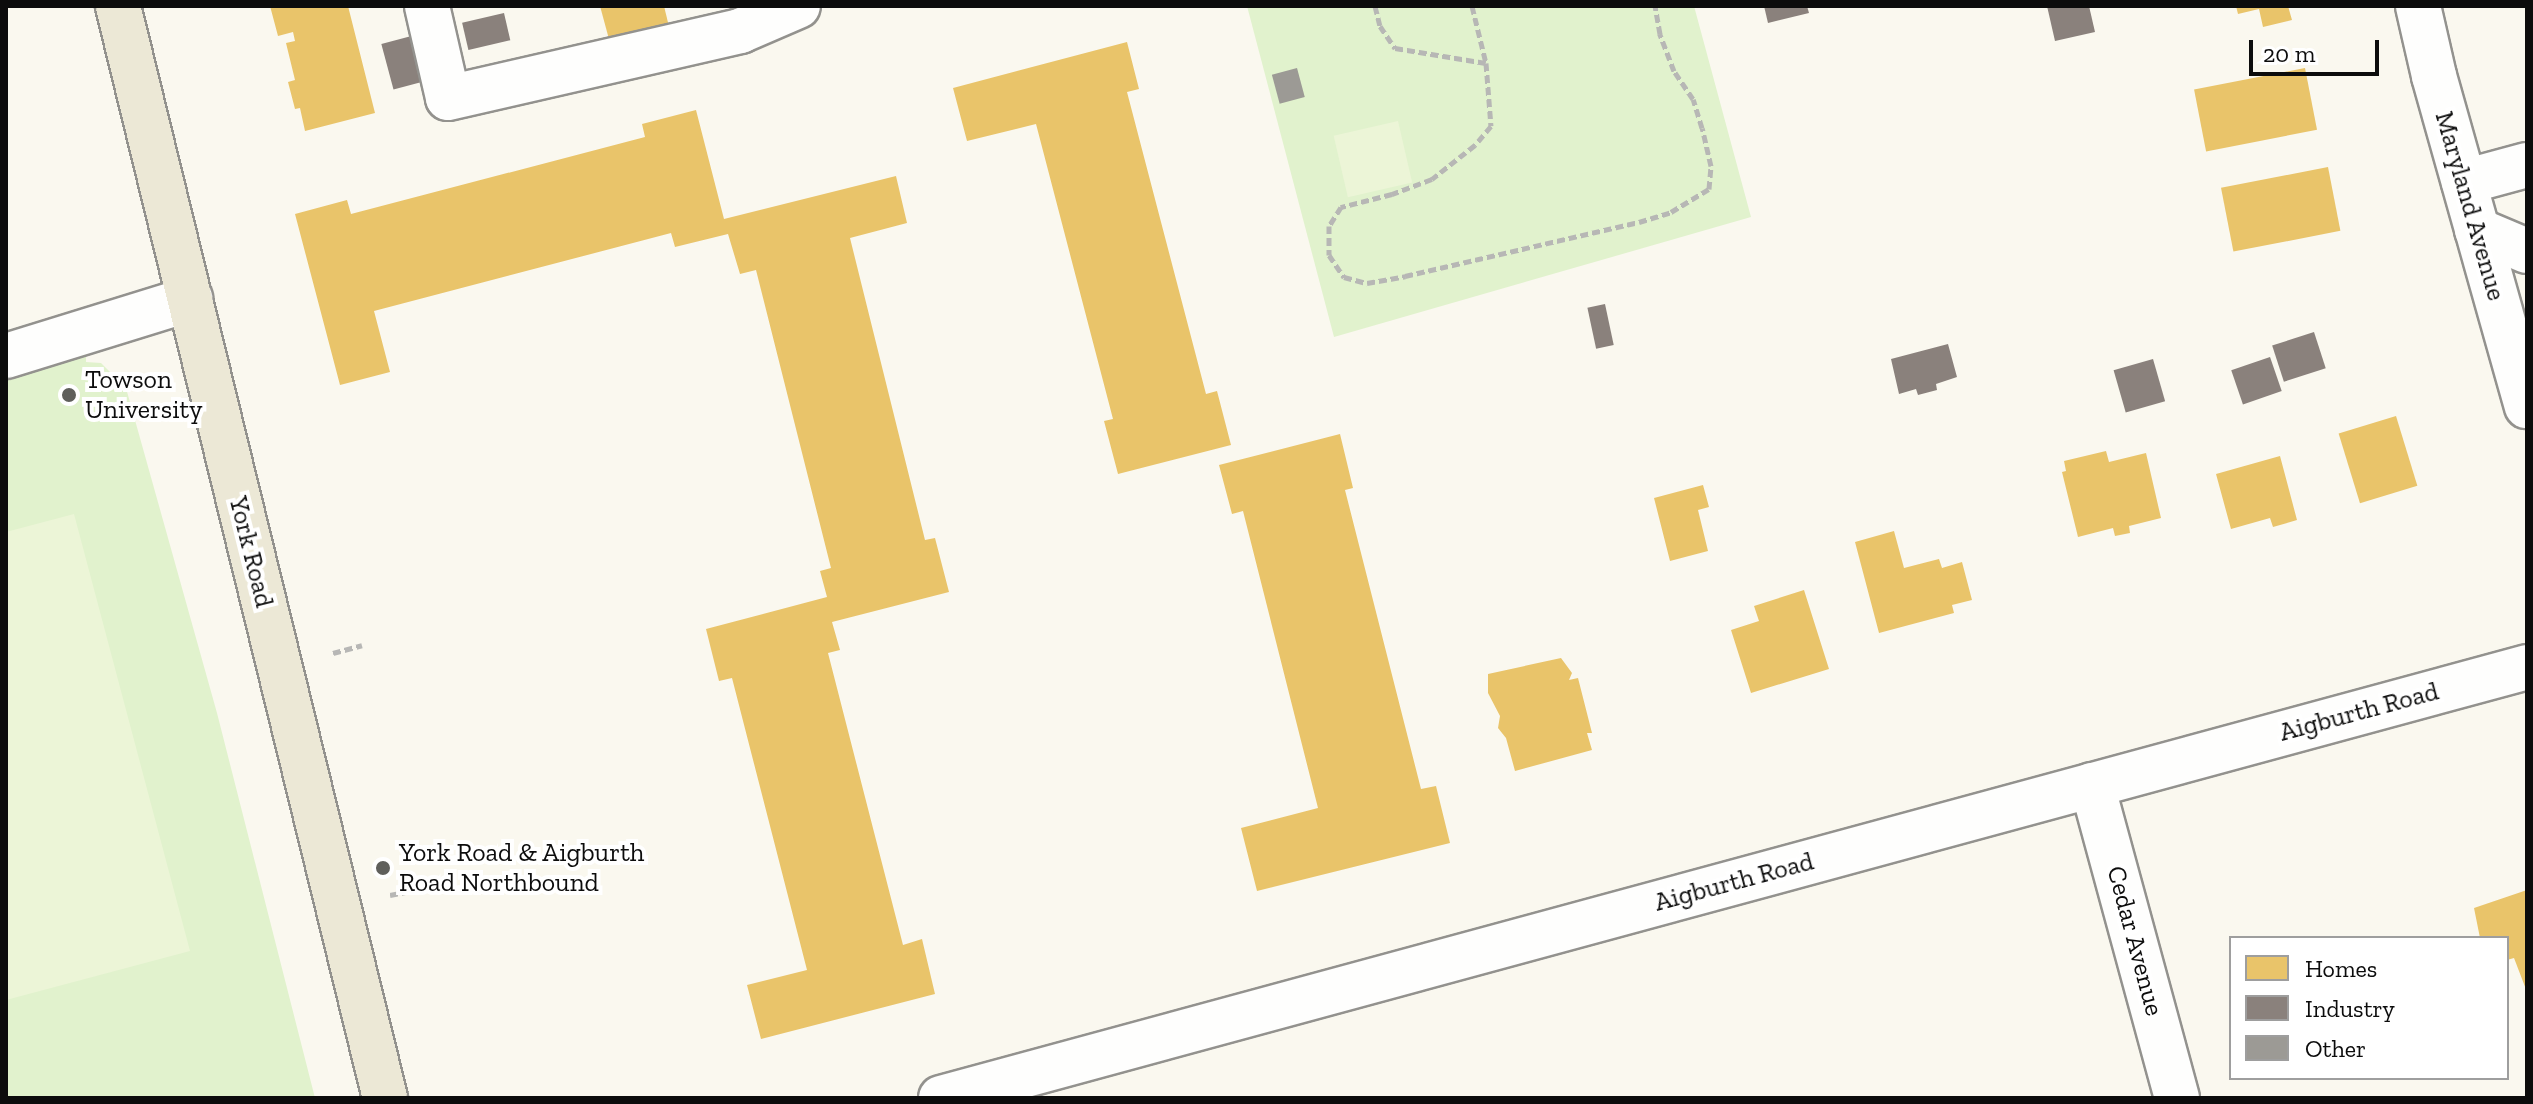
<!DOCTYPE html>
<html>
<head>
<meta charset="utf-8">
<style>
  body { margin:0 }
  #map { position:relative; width:2533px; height:1104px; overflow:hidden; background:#faf8ef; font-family:"Zilla Slab",serif }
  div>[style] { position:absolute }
  .green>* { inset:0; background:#e1f2cd }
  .pitch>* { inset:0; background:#ecf5d7; transform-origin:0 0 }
  .homes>* { inset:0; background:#e9c46a; transform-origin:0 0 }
  .industry>* { inset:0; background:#8a817c; transform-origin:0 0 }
  .building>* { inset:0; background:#9c9a95; transform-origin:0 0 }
  .path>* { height:5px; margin-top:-2.5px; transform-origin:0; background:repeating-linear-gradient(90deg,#b7b7b5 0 8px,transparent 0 12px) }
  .roads { filter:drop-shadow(2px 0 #93928e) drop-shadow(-2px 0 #93928e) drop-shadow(0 2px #93928e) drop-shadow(0 -2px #93928e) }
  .minor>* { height:44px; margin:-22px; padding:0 22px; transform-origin:22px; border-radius:22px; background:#fefefd }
  .major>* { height:44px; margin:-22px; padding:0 22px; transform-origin:22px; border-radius:22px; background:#ece8d6 }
  .dots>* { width:22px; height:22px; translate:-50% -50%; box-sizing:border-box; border:4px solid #fff; border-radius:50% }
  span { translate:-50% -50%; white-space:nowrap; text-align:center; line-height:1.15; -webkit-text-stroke:8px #fff; paint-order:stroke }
  .street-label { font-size:26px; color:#0c0c0c }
  .poi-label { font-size:26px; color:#0c0c0c }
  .left { translate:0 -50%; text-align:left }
  .frame { position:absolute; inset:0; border:8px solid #0c0c0c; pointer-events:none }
  .legend { position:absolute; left:2229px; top:936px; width:280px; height:144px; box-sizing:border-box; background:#fff; border:2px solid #9e9e9e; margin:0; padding:10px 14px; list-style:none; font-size:24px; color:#0c0c0c }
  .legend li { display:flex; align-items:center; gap:16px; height:40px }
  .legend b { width:40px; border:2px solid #9e9e9e }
  .scale { position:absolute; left:2249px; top:40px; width:130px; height:36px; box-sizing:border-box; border:4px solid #0c0c0c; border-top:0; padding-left:10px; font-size:24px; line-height:28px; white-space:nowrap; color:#0c0c0c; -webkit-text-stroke:6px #fff; paint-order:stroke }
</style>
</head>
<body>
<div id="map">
  <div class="green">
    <div style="clip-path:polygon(1247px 6px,1694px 6px,1751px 217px,1334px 337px)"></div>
    <div style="clip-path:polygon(86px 352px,86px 362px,101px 363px,126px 388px,217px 713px,315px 1098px,6px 1098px,6px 377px)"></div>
  </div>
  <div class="pitch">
    <div style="left:1398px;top:121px;width:63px;height:66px;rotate:77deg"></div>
    <div style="clip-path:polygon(74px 514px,190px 951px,6px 1000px,6px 532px)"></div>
  </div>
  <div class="homes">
    <div style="clip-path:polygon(270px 6px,348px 6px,375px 113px,305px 131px,300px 108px,295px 109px,288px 82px,295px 80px,286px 43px,295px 41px,293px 32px,278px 36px)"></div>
    <div style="clip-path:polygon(600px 6px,664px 6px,672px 39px,613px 54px)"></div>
    <div style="clip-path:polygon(2236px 6px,2288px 6px,2292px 20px,2263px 27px,2259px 9px,2238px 14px)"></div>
    <div style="clip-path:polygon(1127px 42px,1139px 89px,1127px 92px,1206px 394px,1217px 391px,1231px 445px,1118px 474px,1104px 421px,1113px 419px,1036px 124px,967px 141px,953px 88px)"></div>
    <div style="left:2305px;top:68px;width:63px;height:113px;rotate:79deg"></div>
    <div style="clip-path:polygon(696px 110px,724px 219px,896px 176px,907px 223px,850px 238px,925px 540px,935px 538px,949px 592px,832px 622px,840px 650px,828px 653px,903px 945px,922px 939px,935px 994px,761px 1039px,747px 985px,807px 970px,732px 678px,719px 681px,706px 629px,827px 597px,820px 571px,831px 568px,756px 270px,740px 274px,728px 234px,675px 247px,671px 233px,374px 311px,390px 372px,340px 385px,295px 214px,347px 200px,351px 214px,645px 137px,642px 124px)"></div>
    <div style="left:2328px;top:167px;width:65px;height:109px;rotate:79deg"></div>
    <div style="left:2396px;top:416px;width:73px;height:60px;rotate:73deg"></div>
    <div style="clip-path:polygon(1340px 434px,1353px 488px,1345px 490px,1421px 789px,1436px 786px,1450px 843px,1257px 891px,1241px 828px,1318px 808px,1243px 511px,1232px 514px,1219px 465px)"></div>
    <div style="clip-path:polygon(2106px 451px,2109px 462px,2146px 453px,2161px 518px,2129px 526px,2130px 533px,2115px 536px,2113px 528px,2078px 537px,2062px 472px,2066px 471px,2064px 461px)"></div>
    <div style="clip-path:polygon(2280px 456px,2297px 520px,2273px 527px,2270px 518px,2231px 529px,2216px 474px)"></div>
    <div style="clip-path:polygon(1703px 485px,1709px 507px,1698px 510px,1708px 551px,1670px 561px,1654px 498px)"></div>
    <div style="clip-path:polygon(1894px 531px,1904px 568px,1939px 559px,1942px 568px,1962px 562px,1972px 600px,1952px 605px,1954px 613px,1879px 633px,1855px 542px)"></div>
    <div style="clip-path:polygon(1804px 590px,1829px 669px,1751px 693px,1731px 630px,1759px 621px,1754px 606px)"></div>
    <div style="clip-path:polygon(1561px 658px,1572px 673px,1569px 680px,1578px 678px,1592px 733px,1587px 733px,1592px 750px,1515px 771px,1506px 738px,1498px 728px,1500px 716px,1488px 693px,1488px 674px)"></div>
    <div style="clip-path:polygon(2527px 890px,2527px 992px,2514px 958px,2507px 960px,2507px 938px,2480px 938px,2474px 908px)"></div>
  </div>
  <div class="industry">
    <div style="clip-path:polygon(1764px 6px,1807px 6px,1809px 13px,1768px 23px)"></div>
    <div style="clip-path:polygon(2047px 6px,2089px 6px,2095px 32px,2055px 41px)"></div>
    <div style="left:504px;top:13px;width:28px;height:43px;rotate:77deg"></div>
    <div style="left:419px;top:34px;width:47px;height:39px;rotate:75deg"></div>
    <div style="left:1605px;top:304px;width:42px;height:18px;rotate:78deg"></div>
    <div style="left:2314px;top:332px;width:38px;height:44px;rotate:72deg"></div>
    <div style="clip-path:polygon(1948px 344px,1957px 377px,1936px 384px,1937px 390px,1918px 395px,1916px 389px,1899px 394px,1891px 359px)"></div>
    <div style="left:2270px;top:357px;width:36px;height:41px;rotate:71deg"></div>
    <div style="left:2153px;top:359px;width:44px;height:41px;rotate:74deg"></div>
  </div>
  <div class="building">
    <div style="left:1297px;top:68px;width:30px;height:26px;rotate:75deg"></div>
  </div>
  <div class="path">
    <div style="left:1375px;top:6px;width:21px;rotate:76deg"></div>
    <div style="left:1380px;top:26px;width:27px;rotate:56deg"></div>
    <div style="left:1395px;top:48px;width:92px;rotate:9.4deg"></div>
    <div style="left:1472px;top:6px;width:59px;rotate:76.2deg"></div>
    <div style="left:1486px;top:63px;width:63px;rotate:85.5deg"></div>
    <div style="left:1491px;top:126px;width:25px;rotate:130deg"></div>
    <div style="left:1475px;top:145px;width:55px;rotate:141.7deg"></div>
    <div style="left:1432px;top:179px;width:43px;rotate:159.4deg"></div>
    <div style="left:1392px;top:194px;width:53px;rotate:165.7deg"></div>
    <div style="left:1341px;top:207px;width:22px;rotate:122deg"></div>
    <div style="left:1329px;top:226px;width:29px;rotate:90deg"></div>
    <div style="left:1329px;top:255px;width:27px;rotate:56deg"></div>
    <div style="left:1344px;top:277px;width:24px;rotate:15deg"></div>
    <div style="left:1367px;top:283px;width:39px;rotate:-10deg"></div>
    <div style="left:1405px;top:276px;width:240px;rotate:-13deg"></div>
    <div style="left:1639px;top:222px;width:34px;rotate:-17deg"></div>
    <div style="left:1671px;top:212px;width:44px;rotate:-31.2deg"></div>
    <div style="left:1709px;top:189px;width:23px;rotate:-85deg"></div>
    <div style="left:1711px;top:166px;width:39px;rotate:-103deg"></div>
    <div style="left:1702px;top:128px;width:30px;rotate:-107deg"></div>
    <div style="left:1693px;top:99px;width:34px;rotate:-124deg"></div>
    <div style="left:1674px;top:71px;width:40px;rotate:-111deg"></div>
    <div style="left:1660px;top:34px;width:28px;rotate:-100deg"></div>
    <div style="left:333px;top:653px;width:30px;rotate:-15deg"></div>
    <div style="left:390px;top:895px;width:26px;rotate:-11deg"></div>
  </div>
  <div class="roads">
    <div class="minor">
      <div style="left:427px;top:6px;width:94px;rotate:77.1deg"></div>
      <div style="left:448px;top:98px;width:300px;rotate:-12.9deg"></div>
      <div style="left:740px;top:31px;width:63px;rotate:-23.3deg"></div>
      <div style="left:2418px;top:6px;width:72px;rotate:77.1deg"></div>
      <div style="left:2434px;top:76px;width:343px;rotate:74.3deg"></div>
      <div style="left:2464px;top:182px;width:65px;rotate:-15.1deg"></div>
      <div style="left:2477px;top:230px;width:54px;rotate:22.8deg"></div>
      <div style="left:6px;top:356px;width:193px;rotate:-17.2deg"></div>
      <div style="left:2092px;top:785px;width:324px;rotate:74.8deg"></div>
      <div style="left:941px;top:1098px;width:1644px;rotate:-15.2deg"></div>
    </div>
    <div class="major">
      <div style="left:118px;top:6px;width:1124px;rotate:76.26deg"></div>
    </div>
  </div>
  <div class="dots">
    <div style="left:69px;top:395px;background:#5f5f5b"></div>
    <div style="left:383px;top:868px;background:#5f5f5b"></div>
  </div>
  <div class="street-label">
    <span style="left:2470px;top:206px;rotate:74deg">Maryland Avenue</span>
    <span style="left:251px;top:552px;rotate:76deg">York Road</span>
    <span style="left:2359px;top:712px;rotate:-15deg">Aigburth Road</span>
    <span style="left:1734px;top:882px;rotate:-15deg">Aigburth Road</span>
    <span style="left:2135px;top:941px;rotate:75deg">Cedar Avenue</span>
  </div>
  <div class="poi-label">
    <span class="left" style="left:85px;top:395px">Towson<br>University</span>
    <span class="left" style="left:399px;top:868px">York Road &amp; Aigburth<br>Road Northbound</span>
  </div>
  <div class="frame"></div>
  <ul class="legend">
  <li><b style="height:22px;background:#e9c46a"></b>Homes</li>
  <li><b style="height:22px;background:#8a817c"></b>Industry</li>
  <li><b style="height:22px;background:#9c9a95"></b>Other</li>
  </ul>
  <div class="scale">20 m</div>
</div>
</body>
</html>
